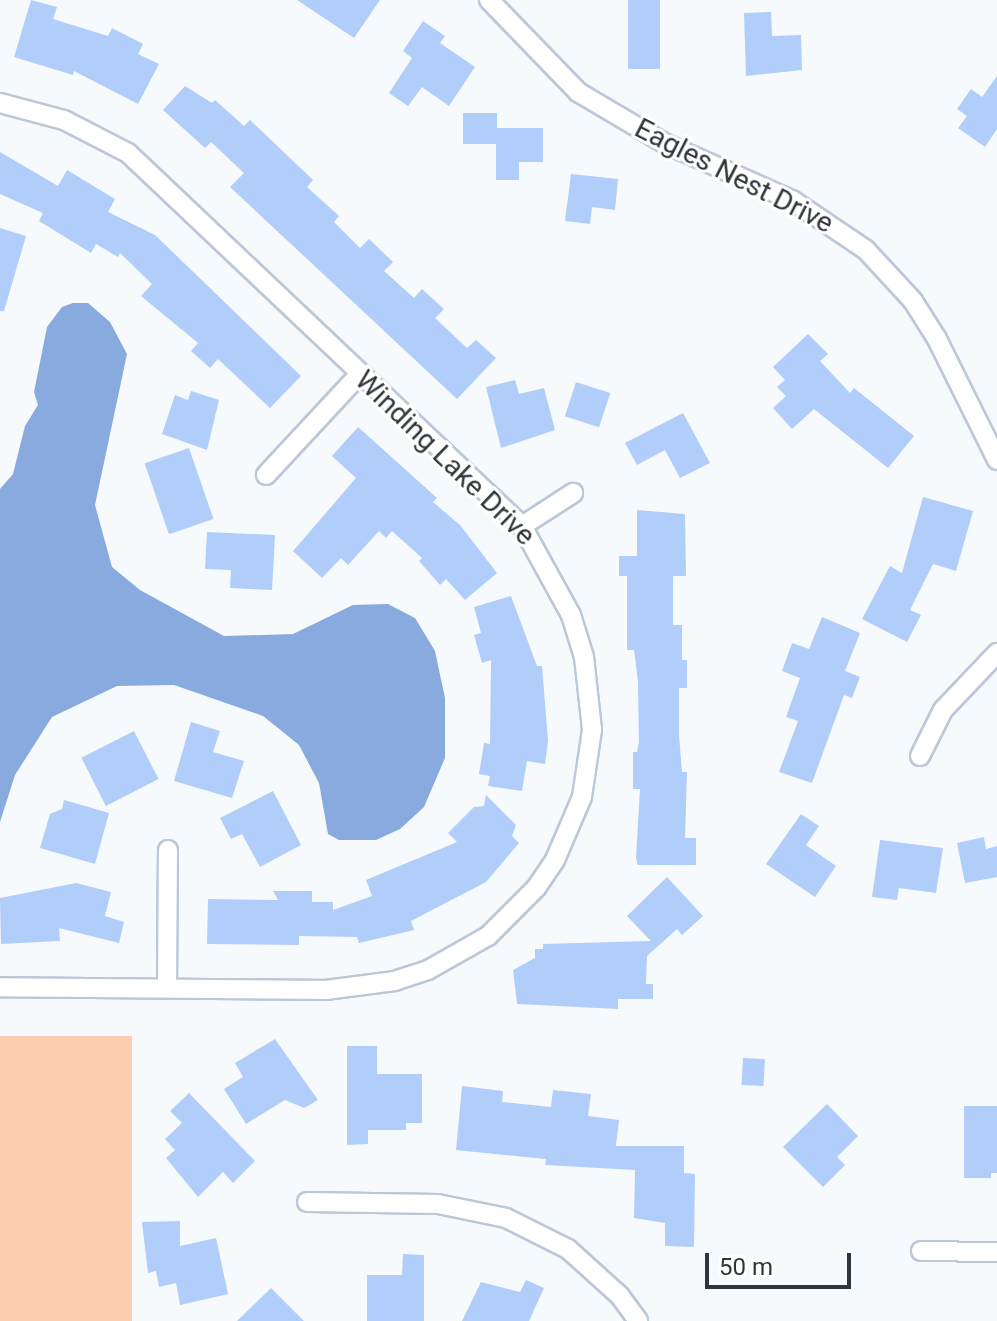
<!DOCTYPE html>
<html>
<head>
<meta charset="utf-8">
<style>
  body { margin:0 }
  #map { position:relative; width:997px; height:1321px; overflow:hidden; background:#f7fafd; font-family:Roboto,sans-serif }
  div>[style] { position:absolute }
  .green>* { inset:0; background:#fcceaf; transform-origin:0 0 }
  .water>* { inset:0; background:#88aadf }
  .building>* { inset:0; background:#b1cdf9; transform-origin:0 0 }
  .roads { filter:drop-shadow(2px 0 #bcc7d8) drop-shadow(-2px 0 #bcc7d8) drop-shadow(0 2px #bcc7d8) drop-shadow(0 -2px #bcc7d8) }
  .minor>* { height:18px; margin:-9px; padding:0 9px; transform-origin:9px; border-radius:9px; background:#fff }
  span { translate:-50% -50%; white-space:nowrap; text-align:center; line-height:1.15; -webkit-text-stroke:6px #fff; paint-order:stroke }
  .street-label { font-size:28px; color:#30343b }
  .scale { position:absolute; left:705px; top:1253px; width:146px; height:36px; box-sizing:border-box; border:4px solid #30343b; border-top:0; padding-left:10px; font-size:24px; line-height:28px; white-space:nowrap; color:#30343b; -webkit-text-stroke:6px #fff; paint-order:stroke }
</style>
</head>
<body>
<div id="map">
  <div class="green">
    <div style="left:0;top:1036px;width:132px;height:285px"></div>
  </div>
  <div class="water">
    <div style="clip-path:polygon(73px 303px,88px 303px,110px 322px,127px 354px,95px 505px,112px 567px,140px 590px,224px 636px,293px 634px,353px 605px,388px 604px,415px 618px,435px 651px,445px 698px,445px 758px,424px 807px,400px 829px,376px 840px,339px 840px,328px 834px,319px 783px,299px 745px,263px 716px,174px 685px,117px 686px,52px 717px,15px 775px,0 822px,0 489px,13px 474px,25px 426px,38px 405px,34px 392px,47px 327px,62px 307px)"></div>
  </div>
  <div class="building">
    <div style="clip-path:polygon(31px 0,57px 7px,53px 19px,108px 36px,112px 28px,143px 44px,138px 54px,159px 64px,138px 104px,74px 71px,73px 75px,14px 57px)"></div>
    <div style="clip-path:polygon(297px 0,380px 0,354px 38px)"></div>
    <div style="left:628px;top:0;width:32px;height:69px"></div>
    <div style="clip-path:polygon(771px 12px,772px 36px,801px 35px,802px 70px,746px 76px,744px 13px)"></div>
    <div style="clip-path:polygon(423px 21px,445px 36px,440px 43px,475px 67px,449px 106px,422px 87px,408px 106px,389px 93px,412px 58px,403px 51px)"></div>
    <div style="clip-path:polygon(997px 76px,997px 129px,985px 147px,958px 128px,967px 116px,957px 109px,971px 89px,982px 97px)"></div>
    <div style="clip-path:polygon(185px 86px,212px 103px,215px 100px,244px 126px,250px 120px,313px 180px,307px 187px,339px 216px,334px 222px,360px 248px,369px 239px,393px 262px,384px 271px,414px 298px,422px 289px,444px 309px,435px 318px,467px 348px,476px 340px,496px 358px,457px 399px,230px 187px,244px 173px,211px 142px,205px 148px,163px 110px)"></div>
    <div style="clip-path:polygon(463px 113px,497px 113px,497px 128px,543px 128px,543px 162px,519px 162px,519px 180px,496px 180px,496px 144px,463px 144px)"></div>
    <div style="clip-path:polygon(0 152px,58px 186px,67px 170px,115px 199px,108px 212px,155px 235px,301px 376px,270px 408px,218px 359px,210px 368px,191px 351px,198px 343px,141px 296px,152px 284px,120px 253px,118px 257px,96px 244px,91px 253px,39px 221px,43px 213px,0 194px)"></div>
    <div style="clip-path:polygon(571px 174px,618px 179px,615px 210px,592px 207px,590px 224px,565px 221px)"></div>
    <div style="clip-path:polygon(0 228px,26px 236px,4px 311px,0 311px)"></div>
    <div style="clip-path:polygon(808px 334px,828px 354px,820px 361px,850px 393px,854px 388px,914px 436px,888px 468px,814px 409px,792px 429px,773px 408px,786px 396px,777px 387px,785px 380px,773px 367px)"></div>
    <div style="clip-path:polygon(515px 380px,519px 394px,544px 388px,555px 430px,501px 448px,486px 387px)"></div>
    <div style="left:576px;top:382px;width:36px;height:36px;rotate:18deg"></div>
    <div style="clip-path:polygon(191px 391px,219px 400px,207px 450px,162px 434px,175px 395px,188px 400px)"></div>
    <div style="clip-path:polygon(683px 413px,710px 463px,680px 478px,665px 450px,637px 465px,625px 443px)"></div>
    <div style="clip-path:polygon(358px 427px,437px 498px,433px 502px,460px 525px,497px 573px,465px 600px,446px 579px,440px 585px,419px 561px,422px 558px,392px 531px,386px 538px,379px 531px,348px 565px,341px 558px,322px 578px,293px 551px,356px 478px,332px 456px)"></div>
    <div style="left:189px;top:448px;width:75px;height:47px;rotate:71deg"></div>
    <div style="clip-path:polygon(923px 497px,973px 511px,956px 571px,933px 564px,910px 610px,921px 615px,907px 642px,862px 619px,890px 566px,902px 573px)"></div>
    <div style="clip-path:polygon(637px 510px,685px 514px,686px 576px,673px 576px,673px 625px,682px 625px,682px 660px,687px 660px,687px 688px,679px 688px,679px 735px,682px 772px,687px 772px,685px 838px,696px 838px,696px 865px,638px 865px,636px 858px,640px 789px,633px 789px,633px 752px,637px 752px,639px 742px,638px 682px,634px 650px,627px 650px,627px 576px,619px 576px,619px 556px,637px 556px)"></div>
    <div style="clip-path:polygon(207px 532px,275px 535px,272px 590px,230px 588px,231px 570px,205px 569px)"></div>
    <div style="clip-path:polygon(511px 596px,537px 666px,542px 666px,548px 741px,545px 764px,527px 761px,522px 791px,488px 786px,490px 776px,479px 774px,484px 743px,490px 744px,491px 660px,482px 663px,474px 635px,481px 633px,474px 607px)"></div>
    <div style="clip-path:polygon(822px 617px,860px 633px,845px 671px,860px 677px,852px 698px,844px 695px,812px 783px,779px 772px,798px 721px,786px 717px,800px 678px,782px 671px,792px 643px,809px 649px)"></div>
    <div style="clip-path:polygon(191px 722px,220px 731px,213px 752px,244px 761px,232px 798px,174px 781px)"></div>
    <div style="left:134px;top:731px;width:54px;height:59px;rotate:63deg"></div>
    <div style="clip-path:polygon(273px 791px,301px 845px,260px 867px,242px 834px,231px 839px,220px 818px)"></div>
    <div style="clip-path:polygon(486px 795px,516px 825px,512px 836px,519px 843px,486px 882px,411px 921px,414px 930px,359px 943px,357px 937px,299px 936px,299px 945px,207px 944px,208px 899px,278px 900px,273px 891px,312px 891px,312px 902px,333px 902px,333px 910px,372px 896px,366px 880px,457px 842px,448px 833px,474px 807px,484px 806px)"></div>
    <div style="clip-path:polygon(64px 800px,109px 813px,95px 864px,40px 848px,50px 814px,62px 809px)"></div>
    <div style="clip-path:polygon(801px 814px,819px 826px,806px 845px,836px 866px,815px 897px,766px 864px)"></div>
    <div style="clip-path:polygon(984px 837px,986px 849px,997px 846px,997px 877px,965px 883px,957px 843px)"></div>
    <div style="clip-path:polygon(880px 840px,943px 848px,936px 893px,899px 888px,897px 900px,872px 897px)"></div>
    <div style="clip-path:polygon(667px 877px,703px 916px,682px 935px,677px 929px,647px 956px,646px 984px,653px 984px,653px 999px,618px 999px,618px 1009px,517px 1004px,513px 970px,535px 958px,535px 949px,543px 949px,543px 944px,651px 941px,627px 916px)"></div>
    <div style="clip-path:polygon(76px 883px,111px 892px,105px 916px,124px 922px,119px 943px,59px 928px,60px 941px,1px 944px,0 898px)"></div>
    <div style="clip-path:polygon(275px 1039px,318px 1100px,304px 1108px,285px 1100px,246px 1124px,224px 1089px,243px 1077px,235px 1063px)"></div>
    <div style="clip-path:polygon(347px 1046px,377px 1046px,377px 1074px,422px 1074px,422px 1123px,406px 1123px,406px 1130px,368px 1130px,368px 1144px,347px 1145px)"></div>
    <div style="left:743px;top:1058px;width:22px;height:27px;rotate:3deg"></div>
    <div style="clip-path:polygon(462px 1086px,503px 1091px,502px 1102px,551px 1107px,553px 1090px,591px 1094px,588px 1116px,619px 1120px,616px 1146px,684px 1146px,684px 1173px,695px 1174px,694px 1247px,665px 1246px,665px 1223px,634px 1218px,635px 1170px,545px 1165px,546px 1159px,456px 1150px)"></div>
    <div style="clip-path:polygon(189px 1093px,255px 1161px,233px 1183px,223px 1172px,198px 1197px,166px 1158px,175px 1150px,165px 1139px,182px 1123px,170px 1111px)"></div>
    <div style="clip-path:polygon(827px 1104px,858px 1136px,837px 1157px,845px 1165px,823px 1187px,783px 1147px)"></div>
    <div style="clip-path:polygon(964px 1106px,997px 1106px,997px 1173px,991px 1173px,991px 1178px,964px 1178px)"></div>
    <div style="clip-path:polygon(180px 1221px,180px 1246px,216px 1238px,228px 1294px,180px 1305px,176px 1283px,159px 1287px,156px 1271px,148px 1273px,142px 1222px)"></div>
    <div style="clip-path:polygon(403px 1254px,424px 1255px,424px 1321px,367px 1321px,367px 1275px,402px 1275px)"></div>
    <div style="clip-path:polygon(526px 1280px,544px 1288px,529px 1321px,462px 1321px,481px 1282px,520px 1292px)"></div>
    <div style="clip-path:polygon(271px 1288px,304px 1321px,237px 1321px)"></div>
  </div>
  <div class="roads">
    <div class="minor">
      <div style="left:489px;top:0;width:128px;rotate:45.9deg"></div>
      <div style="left:578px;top:92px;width:102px;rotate:30.6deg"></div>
      <div style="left:666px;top:144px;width:138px;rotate:24deg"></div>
      <div style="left:792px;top:200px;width:89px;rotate:34deg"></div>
      <div style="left:866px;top:250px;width:69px;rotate:47.3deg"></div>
      <div style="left:913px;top:301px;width:45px;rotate:57.7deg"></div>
      <div style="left:937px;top:339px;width:135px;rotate:63.6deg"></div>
      <div style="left:0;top:103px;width:66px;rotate:14.9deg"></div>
      <div style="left:64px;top:120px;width:72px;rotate:27.3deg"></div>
      <div style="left:128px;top:153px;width:543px;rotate:43.43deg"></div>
      <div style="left:522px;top:526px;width:102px;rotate:61.2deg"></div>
      <div style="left:571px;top:615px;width:44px;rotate:72.8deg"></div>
      <div style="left:584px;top:657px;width:73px;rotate:83.7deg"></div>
      <div style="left:592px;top:730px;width:68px;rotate:98.5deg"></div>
      <div style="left:582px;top:797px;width:69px;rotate:113.2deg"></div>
      <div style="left:555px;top:860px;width:32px;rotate:124deg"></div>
      <div style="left:537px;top:887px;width:69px;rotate:135deg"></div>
      <div style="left:488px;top:936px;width:69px;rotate:150.5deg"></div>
      <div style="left:428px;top:970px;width:35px;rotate:162deg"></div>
      <div style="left:395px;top:981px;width:70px;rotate:172.6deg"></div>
      <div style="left:326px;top:990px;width:326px;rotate:-179.5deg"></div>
      <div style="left:266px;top:475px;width:138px;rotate:-47.1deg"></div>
      <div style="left:522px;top:526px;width:61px;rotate:-32.9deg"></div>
      <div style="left:920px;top:756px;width:51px;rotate:-63.4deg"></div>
      <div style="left:943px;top:710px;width:79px;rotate:-46.5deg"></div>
      <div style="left:167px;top:988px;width:138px;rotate:-89.6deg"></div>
      <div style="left:307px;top:1202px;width:131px;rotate:0.9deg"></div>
      <div style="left:438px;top:1204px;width:69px;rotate:11.6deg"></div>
      <div style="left:506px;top:1218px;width:69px;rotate:26.6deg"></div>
      <div style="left:568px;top:1249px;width:70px;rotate:42.1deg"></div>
      <div style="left:620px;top:1296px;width:31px;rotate:54deg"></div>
      <div style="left:921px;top:1251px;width:76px;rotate:0.8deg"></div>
    </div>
  </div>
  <div class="street-label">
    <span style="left:734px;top:176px;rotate:27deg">Eagles Nest Drive</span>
    <span style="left:445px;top:458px;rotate:44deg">Winding Lake Drive</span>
  </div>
  <div class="scale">50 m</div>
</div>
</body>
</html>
